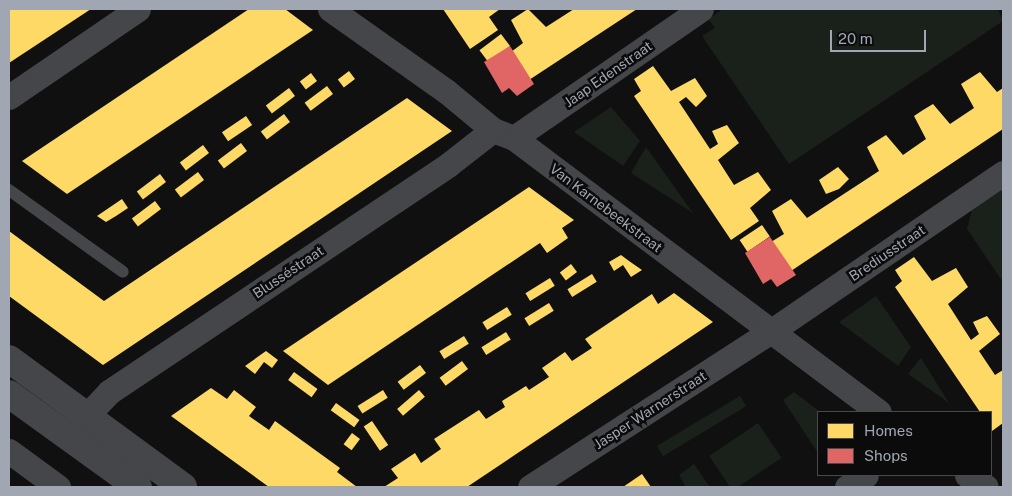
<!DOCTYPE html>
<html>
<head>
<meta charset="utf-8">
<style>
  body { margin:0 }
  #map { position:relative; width:1012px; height:496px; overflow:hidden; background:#101011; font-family:"Public Sans",sans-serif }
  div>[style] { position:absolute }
  .green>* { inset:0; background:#1a211b; transform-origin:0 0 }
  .homes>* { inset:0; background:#ffd966; transform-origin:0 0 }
  .shops>* { inset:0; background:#e06666 }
  .service>* { height:12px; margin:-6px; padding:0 6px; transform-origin:6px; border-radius:6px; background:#454649 }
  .minor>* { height:25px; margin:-12.5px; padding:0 12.5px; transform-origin:12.5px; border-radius:12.5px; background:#454649 }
  .tertiary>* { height:28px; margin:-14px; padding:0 14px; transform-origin:14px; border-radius:14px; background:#454649 }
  span { translate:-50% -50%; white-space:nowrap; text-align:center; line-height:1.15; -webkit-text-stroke:5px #0b0b0c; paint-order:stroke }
  .street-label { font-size:14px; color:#a0a6b2 }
  .frame { position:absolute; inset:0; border:10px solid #a0a6b2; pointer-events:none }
  .legend { position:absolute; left:817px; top:411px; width:175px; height:65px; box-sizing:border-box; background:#0b0b0c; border:1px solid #47494e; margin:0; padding:6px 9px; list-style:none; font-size:15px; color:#a0a6b2 }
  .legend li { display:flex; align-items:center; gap:10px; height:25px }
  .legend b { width:25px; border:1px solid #47494e }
  .scale { position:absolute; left:830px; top:30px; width:96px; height:22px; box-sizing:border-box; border:2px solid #a0a6b2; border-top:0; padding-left:6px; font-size:15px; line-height:18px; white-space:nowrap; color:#a0a6b2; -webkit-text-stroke:4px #0b0b0c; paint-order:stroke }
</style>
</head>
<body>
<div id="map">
  <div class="green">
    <div style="clip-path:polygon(723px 9px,998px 9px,1003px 21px,789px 164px,702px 36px,715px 28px,708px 19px)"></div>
    <div style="clip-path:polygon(611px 107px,640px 141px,623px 166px,574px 132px)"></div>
    <div style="clip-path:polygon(646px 147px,693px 213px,631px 173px)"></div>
    <div style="clip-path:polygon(1003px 189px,1003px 282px,967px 229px,972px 210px)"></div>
    <div style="clip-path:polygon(876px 296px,911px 347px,898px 366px,839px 322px)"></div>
    <div style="clip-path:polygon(921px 358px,949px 403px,908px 374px)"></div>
    <div style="clip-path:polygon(794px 392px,820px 412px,818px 453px,783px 400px)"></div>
    <div style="left:740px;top:396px;width:12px;height:97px;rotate:59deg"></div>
    <div style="left:758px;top:423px;width:42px;height:59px;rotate:56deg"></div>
    <div style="clip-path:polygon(694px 464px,710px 487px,686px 487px,679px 475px)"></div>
  </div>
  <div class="homes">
    <div style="clip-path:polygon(9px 9px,91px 9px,9px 63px)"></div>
    <div style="clip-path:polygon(249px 9px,285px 9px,313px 30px,67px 194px,22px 161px)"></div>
    <div style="clip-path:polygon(443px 9px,500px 9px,489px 17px,498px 30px,470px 49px)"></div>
    <div style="clip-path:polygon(528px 9px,546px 27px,574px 9px,637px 9px,529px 80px,511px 52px,523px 43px,511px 20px)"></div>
    <div style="left:501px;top:34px;width:15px;height:27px;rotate:53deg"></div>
    <div style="clip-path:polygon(653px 66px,671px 91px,695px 78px,707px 96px,696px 107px,686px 97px,679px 102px,710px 149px,718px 144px,712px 131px,727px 125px,739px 143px,718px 160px,734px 185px,758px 172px,771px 190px,750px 208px,759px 221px,731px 240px,634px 96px,641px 91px,634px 79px)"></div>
    <div style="left:349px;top:71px;width:10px;height:14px;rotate:53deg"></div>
    <div style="clip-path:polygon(980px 72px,997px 92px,1003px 88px,1003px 129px,791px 271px,771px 242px,784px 234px,772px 211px,791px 199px,807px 218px,879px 171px,867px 147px,886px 135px,903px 155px,926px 139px,914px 116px,923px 110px,933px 104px,950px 124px,974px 108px,961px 84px)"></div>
    <div style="left:311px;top:73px;width:10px;height:14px;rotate:53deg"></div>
    <div style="left:327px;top:86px;width:10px;height:28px;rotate:53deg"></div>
    <div style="left:289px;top:88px;width:10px;height:29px;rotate:53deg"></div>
    <div style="clip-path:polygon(407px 98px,452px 131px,103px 365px,9px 296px,9px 231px,104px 301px)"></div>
    <div style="left:284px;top:114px;width:10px;height:29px;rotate:53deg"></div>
    <div style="left:246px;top:116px;width:11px;height:29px;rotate:56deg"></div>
    <div style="left:241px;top:143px;width:10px;height:29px;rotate:53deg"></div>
    <div style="left:203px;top:145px;width:10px;height:29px;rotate:53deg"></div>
    <div style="clip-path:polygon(838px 167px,849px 179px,839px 189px,826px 194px,819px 180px)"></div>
    <div style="left:198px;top:172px;width:10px;height:29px;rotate:53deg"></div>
    <div style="left:160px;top:174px;width:10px;height:29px;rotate:53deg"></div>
    <div style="clip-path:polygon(529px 187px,574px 220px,562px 228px,568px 238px,547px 253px,540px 243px,328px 385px,283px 351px)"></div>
    <div style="clip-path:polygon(122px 199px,128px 208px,116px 216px,106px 222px,97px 216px)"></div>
    <div style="left:155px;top:201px;width:10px;height:29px;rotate:53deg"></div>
    <div style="left:762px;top:225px;width:14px;height:27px;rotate:56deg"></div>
    <div style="clip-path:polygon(621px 255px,629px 261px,642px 270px,631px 277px,623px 265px,614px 271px,609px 262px)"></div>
    <div style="clip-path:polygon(914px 257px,932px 281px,956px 268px,968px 287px,948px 304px,971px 340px,979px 334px,973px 322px,987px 316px,1000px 334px,979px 351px,995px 375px,1003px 370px,1003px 423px,992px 431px,991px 412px,980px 412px,895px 287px,902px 281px,895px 270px)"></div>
    <div style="left:571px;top:264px;width:10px;height:14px;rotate:53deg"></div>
    <div style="left:592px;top:274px;width:9px;height:29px;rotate:58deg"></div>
    <div style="left:550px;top:278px;width:9px;height:29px;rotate:58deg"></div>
    <div style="clip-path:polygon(674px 293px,713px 322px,467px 487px,384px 487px,398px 478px,391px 469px,415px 453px,421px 463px,441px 449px,434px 439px,479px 410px,486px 419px,505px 407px,502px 401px,526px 386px,529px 390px,549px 377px,542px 368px,565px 352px,572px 361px,592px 348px,585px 339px,652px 294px,658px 304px)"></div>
    <div style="left:549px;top:303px;width:9px;height:29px;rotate:58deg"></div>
    <div style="left:507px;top:307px;width:9px;height:29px;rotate:58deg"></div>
    <div style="left:506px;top:332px;width:9px;height:29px;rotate:58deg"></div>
    <div style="left:464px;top:336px;width:9px;height:29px;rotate:58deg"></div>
    <div style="clip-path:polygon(266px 351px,278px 360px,272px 368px,264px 362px,255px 374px,245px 366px)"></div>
    <div style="left:462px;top:361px;width:10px;height:28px;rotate:53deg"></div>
    <div style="left:420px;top:365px;width:10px;height:28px;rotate:53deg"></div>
    <div style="left:294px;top:372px;width:29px;height:10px;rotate:36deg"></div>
    <div style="clip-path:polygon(211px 388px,227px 399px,234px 390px,256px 407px,249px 416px,269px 430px,275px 421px,340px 468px,337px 472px,357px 487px,269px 487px,171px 416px)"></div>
    <div style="left:383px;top:390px;width:9px;height:30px;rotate:58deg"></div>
    <div style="left:419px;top:390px;width:9px;height:29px;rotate:49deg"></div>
    <div style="left:336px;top:403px;width:29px;height:9px;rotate:36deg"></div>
    <div style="left:372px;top:421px;width:29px;height:10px;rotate:56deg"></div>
    <div style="left:352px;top:433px;width:10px;height:14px;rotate:37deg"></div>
    <div style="clip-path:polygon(642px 474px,651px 487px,623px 487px)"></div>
  </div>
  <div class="shops">
    <div style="clip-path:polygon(510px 46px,534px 84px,517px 96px,509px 88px,502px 93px,484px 62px)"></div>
    <div style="clip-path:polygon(770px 237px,796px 275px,777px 287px,771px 279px,763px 284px,745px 253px)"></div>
  </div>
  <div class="service">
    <div style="left:9px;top:190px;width:140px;rotate:35.7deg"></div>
  </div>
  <div class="minor">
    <div style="left:330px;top:9px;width:142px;rotate:35.3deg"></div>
    <div style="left:446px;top:91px;width:61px;rotate:39.7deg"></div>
    <div style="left:493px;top:130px;width:22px;rotate:21deg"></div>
    <div style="left:514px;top:138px;width:456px;rotate:36.9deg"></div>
    <div style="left:9px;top:97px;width:156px;rotate:-34.3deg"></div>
    <div style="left:514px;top:138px;width:227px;rotate:-34.6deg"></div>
    <div style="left:73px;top:430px;width:52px;rotate:-46.5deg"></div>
    <div style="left:109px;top:392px;width:408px;rotate:-33.8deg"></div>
    <div style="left:448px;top:165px;width:57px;rotate:-37.9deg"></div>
    <div style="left:9px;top:451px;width:61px;rotate:36.3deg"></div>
    <div style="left:967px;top:475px;width:22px;rotate:32deg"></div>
    <div style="left:530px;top:487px;width:286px;rotate:-32.9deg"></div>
    <div style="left:770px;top:332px;width:282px;rotate:-34.3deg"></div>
    <div style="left:847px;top:487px;width:22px;rotate:-32deg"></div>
  </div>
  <div class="tertiary">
    <div style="left:9px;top:359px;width:216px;rotate:36.3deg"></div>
    <div style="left:9px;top:394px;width:159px;rotate:35.8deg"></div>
  </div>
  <div class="street-label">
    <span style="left:608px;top:74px;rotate:-35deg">Jaap Edenstraat</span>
    <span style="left:606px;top:208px;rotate:37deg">Van Karnebeekstraat</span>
    <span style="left:887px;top:253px;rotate:-34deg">Brediusstraat</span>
    <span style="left:288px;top:272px;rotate:-34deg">Blusséstraat</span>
    <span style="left:650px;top:410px;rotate:-33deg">Jasper Warnerstraat</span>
  </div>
  <div class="frame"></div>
  <ul class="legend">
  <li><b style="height:14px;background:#ffd966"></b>Homes</li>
  <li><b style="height:14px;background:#e06666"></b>Shops</li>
  </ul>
  <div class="scale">20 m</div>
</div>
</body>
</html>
